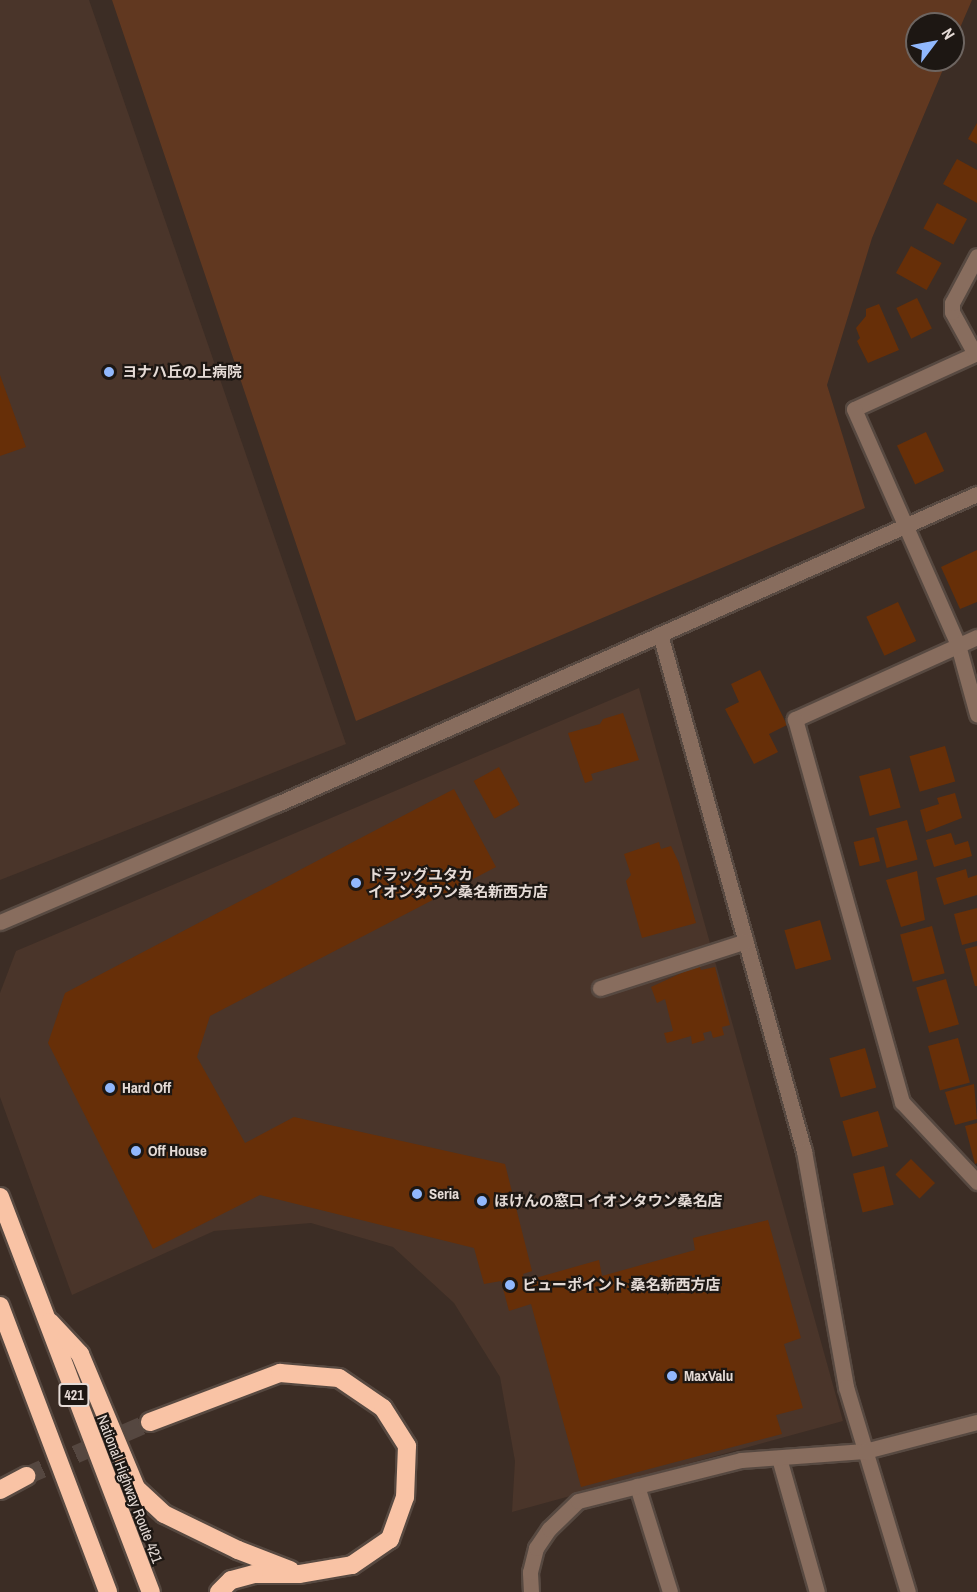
<!DOCTYPE html>
<html>
<head>
<meta charset="utf-8">
<style>
  body { margin:0 }
  #map { position:relative; width:977px; height:1592px; overflow:hidden; background:#3c2d25; font-family:"Archivo Narrow","Noto Sans JP",sans-serif }
  div>[style] { position:absolute }
  .built>* { inset:0; background:#4a352a }
  .green>* { inset:0; background:#613820 }
  .building>* { inset:0; background:#672f08; transform-origin:0 0 }
  .highway-tunnel>* { height:18px; margin-top:-9px; transform-origin:0; background:repeating-linear-gradient(90deg,#554740 0 18px,transparent 0 27px) }
  .roads { filter:drop-shadow(2px 0 #574941) drop-shadow(-2px 0 #574941) drop-shadow(0 2px #574941) drop-shadow(0 -2px #574941) }
  .minor>* { height:15px; margin:-7.5px; padding:0 7.5px; transform-origin:7.5px; border-radius:7.5px; background:#886d5e }
  .highway>* { height:18px; margin:-9px; padding:0 9px; transform-origin:9px; border-radius:9px; background:#f9c3a5 }
  .dots>* { width:16px; height:16px; translate:-50% -50%; box-sizing:border-box; border:3px solid #1d1713; border-radius:50% }
  span { translate:-50% -50%; white-space:nowrap; text-align:center; line-height:1.15; -webkit-text-stroke:4.5px #1d1713; paint-order:stroke }
  .shield-label span { padding:2px 4px; background:#1d1713; border:2px solid; border-radius:4px; -webkit-text-stroke-width:0 }
  .shield-label { font-size:14px; color:#e5dbd6; font-weight:700 }
  .poi-label { font-size:15px; color:#e5dbd6; font-weight:700 }
  .left { translate:0 -50%; text-align:left }
  .street-label { font-size:15px; color:#e5dbd6 }
  .north { position:absolute; left:905px; top:12px; width:60px; height:60px; box-sizing:border-box; background:#1d1713; border:2px solid #6d6561; border-radius:50%; rotate:58deg; font-size:16px; font-weight:700; line-height:24px; text-align:center; color:#e5dbd6 }
  .north::after { content:''; display:block; margin:auto; width:21px; height:27px; background:#91b8fd; clip-path:polygon(50% 0,100% 100%,50% 72%,0 100%) }
</style>
</head>
<body>
<div id="map">
  <div class="built">
    <div style="clip-path:polygon(0 0,89px 0,346px 744px,0 880px)"></div>
    <div style="clip-path:polygon(639px 688px,843px 1421px,512px 1512px,515px 1461px,500px 1377px,454px 1303px,393px 1247px,311px 1223px,214px 1231px,72px 1295px,0 1097px,0 993px,16px 951px)"></div>
  </div>
  <div class="green">
    <div style="clip-path:polygon(112px 0,972px 0,953px 44px,953px 24px,917px 24px,917px 60px,947px 60px,872px 238px,827px 385px,865px 508px,356px 721px)"></div>
  </div>
  <div class="building">
    <div style="clip-path:polygon(977px 123px,977px 144px,968px 139px)"></div>
    <div style="clip-path:polygon(957px 159px,977px 170px,977px 203px,943px 184px)"></div>
    <div style="left:937px;top:203px;width:34px;height:29px;rotate:28deg"></div>
    <div style="left:911px;top:246px;width:35px;height:31px;rotate:29deg"></div>
    <div style="left:917px;top:298px;width:34px;height:23px;rotate:64deg"></div>
    <div style="clip-path:polygon(879px 304px,899px 350px,868px 363px,857px 341px,860px 338px,856px 328px,866px 316px,866px 309px)"></div>
    <div style="clip-path:polygon(0 375px,26px 447px,0 456px)"></div>
    <div style="left:926px;top:432px;width:43px;height:32px;rotate:65deg"></div>
    <div style="clip-path:polygon(977px 550px,977px 602px,960px 609px,941px 567px)"></div>
    <div style="left:898px;top:602px;width:43px;height:35px;rotate:65deg"></div>
    <div style="clip-path:polygon(760px 670px,787px 725px,769px 734px,778px 752px,754px 764px,725px 709px,739px 702px,731px 684px)"></div>
    <div style="clip-path:polygon(623px 713px,639px 760px,591px 774px,593px 780px,585px 783px,568px 733px,600px 724px,603px 719px)"></div>
    <div style="left:945px;top:746px;width:37px;height:37px;rotate:74deg"></div>
    <div style="left:499px;top:767px;width:43px;height:29px;rotate:61deg"></div>
    <div style="left:890px;top:768px;width:41px;height:32px;rotate:75deg"></div>
    <div style="clip-path:polygon(454px 789px,496px 867px,210px 1016px,197px 1057px,245px 1143px,294px 1117px,505px 1164px,532px 1271px,523px 1274px,525px 1281px,599px 1260px,602px 1276px,695px 1250px,693px 1238px,768px 1220px,801px 1338px,784px 1344px,803px 1408px,776px 1415px,782px 1434px,581px 1487px,531px 1304px,509px 1311px,501px 1281px,484px 1284px,474px 1248px,260px 1195px,153px 1249px,48px 1043px,65px 993px)"></div>
    <div style="clip-path:polygon(955px 793px,962px 818px,926px 832px,920px 810px,939px 804px,937px 798px)"></div>
    <div style="left:907px;top:820px;width:41px;height:32px;rotate:75deg"></div>
    <div style="clip-path:polygon(951px 833px,955px 845px,968px 841px,972px 856px,934px 867px,926px 840px)"></div>
    <div style="left:874px;top:837px;width:25px;height:21px;rotate:76deg"></div>
    <div style="clip-path:polygon(659px 842px,661px 849px,671px 846px,679px 863px,696px 923px,642px 938px,626px 881px,631px 875px,624px 854px)"></div>
    <div style="clip-path:polygon(966px 869px,968px 878px,977px 875px,977px 895px,944px 905px,936px 878px)"></div>
    <div style="clip-path:polygon(917px 871px,925px 920px,901px 927px,886px 880px)"></div>
    <div style="clip-path:polygon(977px 908px,977px 941px,962px 945px,954px 914px)"></div>
    <div style="left:820px;top:920px;width:41px;height:37px;rotate:74deg"></div>
    <div style="left:932px;top:926px;width:49px;height:33px;rotate:75deg"></div>
    <div style="clip-path:polygon(977px 946px,977px 986px,975px 986px,965px 949px)"></div>
    <div style="clip-path:polygon(699px 965px,701px 970px,715px 967px,730px 1025px,722px 1027px,724px 1035px,713px 1038px,711px 1031px,703px 1033px,705px 1040px,692px 1044px,691px 1036px,667px 1043px,664px 1033px,673px 1031px,665px 999px,657px 1003px,651px 987px)"></div>
    <div style="left:946px;top:979px;width:47px;height:31px;rotate:74deg"></div>
    <div style="left:958px;top:1038px;width:46px;height:31px;rotate:75deg"></div>
    <div style="left:865px;top:1048px;width:41px;height:37px;rotate:74deg"></div>
    <div style="clip-path:polygon(974px 1084px,977px 1119px,955px 1125px,945px 1092px)"></div>
    <div style="left:878px;top:1111px;width:37px;height:37px;rotate:74deg"></div>
    <div style="clip-path:polygon(977px 1123px,977px 1163px,975px 1164px,965px 1126px)"></div>
    <div style="left:911px;top:1159px;width:34px;height:22px;rotate:45deg"></div>
    <div style="left:884px;top:1166px;width:40px;height:32px;rotate:76deg"></div>
  </div>
  <div class="highway-tunnel">
    <div style="left:26px;top:1476px;width:135px;rotate:-23.5deg"></div>
  </div>
  <div class="roads">
    <div class="minor">
      <div style="left:977px;top:353px;width:135px;rotate:155.5deg"></div>
      <div style="left:854px;top:409px;width:258px;rotate:66.2deg"></div>
      <div style="left:958px;top:645px;width:72px;rotate:74.6deg"></div>
      <div style="left:975px;top:354px;width:48px;rotate:-118.7deg"></div>
      <div style="left:952px;top:312px;width:9px;rotate:-90deg"></div>
      <div style="left:952px;top:303px;width:53px;rotate:-62deg"></div>
      <div style="left:660px;top:634px;width:537px;rotate:74.44deg"></div>
      <div style="left:804px;top:1151px;width:240px;rotate:79.9deg"></div>
      <div style="left:846px;top:1387px;width:214px;rotate:73.2deg"></div>
      <div style="left:977px;top:637px;width:200px;rotate:155.7deg"></div>
      <div style="left:795px;top:719px;width:398px;rotate:74.4deg"></div>
      <div style="left:902px;top:1102px;width:110px;rotate:46.8deg"></div>
      <div style="left:0;top:922px;width:301px;rotate:-23.1deg"></div>
      <div style="left:277px;top:804px;width:766px;rotate:-23.89deg"></div>
      <div style="left:600px;top:988px;width:153px;rotate:-17.8deg"></div>
      <div style="left:779px;top:1458px;width:139px;rotate:74.2deg"></div>
      <div style="left:637px;top:1486px;width:111px;rotate:72.7deg"></div>
      <div style="left:531px;top:1592px;width:20px;rotate:-93deg"></div>
      <div style="left:530px;top:1572px;width:25px;rotate:-76deg"></div>
      <div style="left:536px;top:1548px;width:23px;rotate:-56deg"></div>
      <div style="left:549px;top:1529px;width:40px;rotate:-44deg"></div>
      <div style="left:578px;top:1501px;width:168px;rotate:-14.1deg"></div>
      <div style="left:741px;top:1460px;width:124px;rotate:-4.2deg"></div>
      <div style="left:865px;top:1451px;width:116px;rotate:-14.5deg"></div>
    </div>
    <div class="highway">
      <div style="left:0;top:1197px;width:423px;rotate:69.1deg"></div>
      <div style="left:0;top:1306px;width:306px;rotate:69.3deg"></div>
      <div style="left:50px;top:1322px;width:44px;rotate:46.8deg"></div>
      <div style="left:80px;top:1354px;width:145px;rotate:67.3deg"></div>
      <div style="left:136px;top:1488px;width:38px;rotate:43deg"></div>
      <div style="left:164px;top:1514px;width:82px;rotate:25.9deg"></div>
      <div style="left:238px;top:1550px;width:56px;rotate:21deg"></div>
      <div style="left:150px;top:1422px;width:139px;rotate:-20.7deg"></div>
      <div style="left:280px;top:1373px;width:59px;rotate:4.8deg"></div>
      <div style="left:339px;top:1378px;width:53px;rotate:34.3deg"></div>
      <div style="left:383px;top:1408px;width:45px;rotate:57.7deg"></div>
      <div style="left:407px;top:1446px;width:51px;rotate:92.2deg"></div>
      <div style="left:405px;top:1497px;width:45px;rotate:109.7deg"></div>
      <div style="left:390px;top:1539px;width:46px;rotate:145.6deg"></div>
      <div style="left:352px;top:1565px;width:54px;rotate:170.4deg"></div>
      <div style="left:299px;top:1574px;width:45px;rotate:180deg"></div>
      <div style="left:254px;top:1574px;width:24px;rotate:165deg"></div>
      <div style="left:231px;top:1580px;width:17px;rotate:135deg"></div>
      <div style="left:0;top:1490px;width:30px;rotate:-28deg"></div>
    </div>
  </div>
  <div class="dots">
    <div style="left:109px;top:372px;background:#91b8fd"></div>
    <div style="left:356px;top:883px;background:#91b8fd"></div>
    <div style="left:110px;top:1088px;background:#91b8fd"></div>
    <div style="left:136px;top:1151px;background:#91b8fd"></div>
    <div style="left:417px;top:1194px;background:#91b8fd"></div>
    <div style="left:482px;top:1201px;background:#91b8fd"></div>
    <div style="left:510px;top:1285px;background:#91b8fd"></div>
    <div style="left:672px;top:1376px;background:#91b8fd"></div>
  </div>
  <div class="shield-label">
    <span style="left:74px;top:1395px">421</span>
  </div>
  <div class="poi-label">
    <span class="left" style="left:122px;top:372px">ヨナハ丘の上病院</span>
    <span class="left" style="left:368px;top:883px">ドラッグユタカ<br>イオンタウン桑名新西方店</span>
    <span class="left" style="left:122px;top:1088px">Hard Off</span>
    <span class="left" style="left:148px;top:1151px">Off House</span>
    <span class="left" style="left:429px;top:1194px">Seria</span>
    <span class="left" style="left:494px;top:1201px">ほけんの窓口 イオンタウン桑名店</span>
    <span class="left" style="left:522px;top:1285px">ビューポイント 桑名新西方店</span>
    <span class="left" style="left:684px;top:1376px">MaxValu</span>
  </div>
  <div class="street-label">
    <span style="left:130px;top:1489px;rotate:69deg">National Highway Route 421</span>
  </div>
  <div class="north">N</div>
</div>
</body>
</html>
